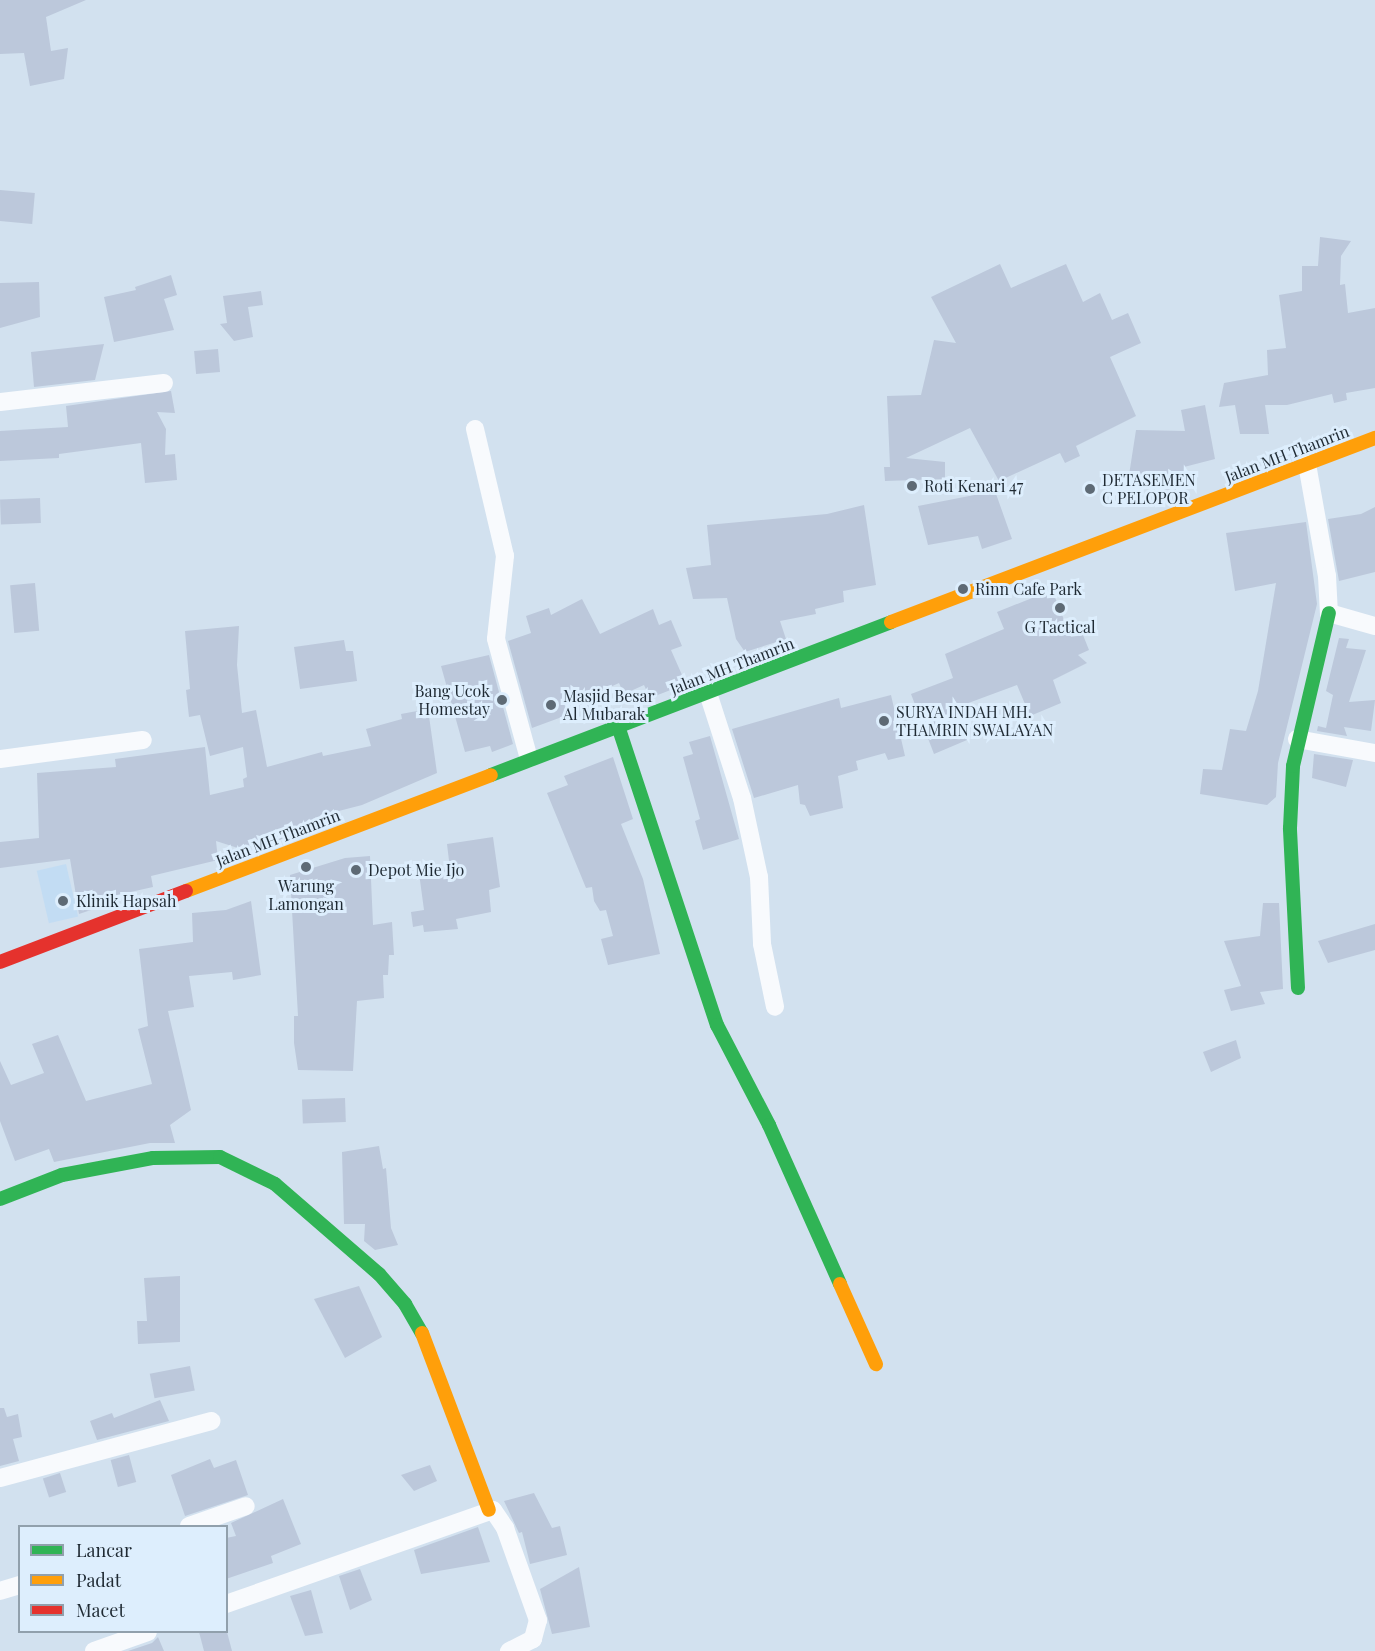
<!DOCTYPE html>
<html>
<head>
<meta charset="utf-8">
<style>
  body { margin:0 }
  #map { position:relative; width:1375px; height:1651px; overflow:hidden; background:#d2e1ef; font-family:"Playfair Display",serif }
  div>[style] { position:absolute }
  .built>* { inset:0; background:#c2dcf3; transform-origin:0 0 }
  .building>* { inset:0; background:#bcc8db; transform-origin:0 0 }
  .street>* { height:18px; margin:-9px; padding:0 9px; transform-origin:9px; border-radius:9px; background:#f8fafd }
  .fast>* { height:14px; margin:-7px; padding:0 7px; transform-origin:7px; border-radius:7px; background:#30b455 }
  .slow>* { height:14px; margin:-7px; padding:0 7px; transform-origin:7px; border-radius:7px; background:#ff9f0a }
  .jam>* { height:14px; margin:-7px; padding:0 7px; transform-origin:7px; border-radius:7px; background:#e5322d }
  .dots>* { width:16px; height:16px; translate:-50% -50%; box-sizing:border-box; border:3px solid #ddeefd; border-radius:50% }
  span { translate:-50% -50%; white-space:nowrap; text-align:center; line-height:1.15; -webkit-text-stroke:6px #ddeefd; paint-order:stroke }
  .street-label { font-size:16px; color:#1f2a33 }
  .poi-label { font-size:16px; color:#1f2a33 }
  .left { translate:0 -50%; text-align:left }
  .right { translate:-100% -50%; text-align:right }
  .legend { position:absolute; left:18px; top:1525px; width:210px; height:108px; box-sizing:border-box; background:#ddeefd; border:2px solid #91a0ac; margin:0; padding:8px 10px; list-style:none; font-size:18px; color:#1f2a33 }
  .legend li { display:flex; align-items:center; gap:12px; height:30px }
  .legend b { width:30px; border:2px solid #91a0ac }
</style>
</head>
<body>
<div id="map">
  <div class="built">
    <div style="left:66px;top:864px;width:54px;height:30px;rotate:77deg"></div>
  </div>
  <div class="building">
    <div style="clip-path:polygon(0 0,86px 0,46px 17px,51px 51px,68px 48px,64px 79px,30px 86px,24px 53px,0 54px)"></div>
    <div style="left:0;top:190px;width:35px;height:31px;rotate:5deg"></div>
    <div style="clip-path:polygon(1320px 237px,1351px 241px,1341px 256px,1340px 285px,1345px 284px,1348px 313px,1375px 308px,1375px 388px,1346px 393px,1347px 400px,1334px 403px,1332px 394px,1287px 405px,1265px 405px,1269px 434px,1240px 434px,1235px 405px,1219px 407px,1224px 383px,1268px 375px,1267px 350px,1286px 348px,1279px 295px,1302px 291px,1302px 266px,1318px 266px)"></div>
    <div style="clip-path:polygon(1000px 264px,1011px 288px,1066px 264px,1083px 302px,1100px 293px,1112px 320px,1128px 313px,1141px 343px,1110px 357px,1136px 416px,1076px 446px,1080px 456px,1065px 463px,1060px 453px,999px 481px,970px 428px,906px 458px,945px 462px,945px 479px,885px 481px,884px 467px,890px 467px,887px 396px,921px 395px,934px 340px,956px 343px,931px 297px)"></div>
    <div style="clip-path:polygon(171px 275px,177px 295px,164px 299px,174px 330px,114px 342px,104px 297px,136px 290px,135px 287px)"></div>
    <div style="clip-path:polygon(39px 282px,40px 317px,0 328px,0 283px)"></div>
    <div style="clip-path:polygon(261px 291px,263px 305px,248px 307px,253px 337px,234px 341px,220px 324px,227px 323px,223px 296px)"></div>
    <div style="clip-path:polygon(104px 344px,95px 380px,34px 387px,31px 352px)"></div>
    <div style="left:218px;top:349px;width:23px;height:24px;rotate:85deg"></div>
    <div style="clip-path:polygon(171px 391px,175px 413px,157px 412px,166px 429px,165px 455px,175px 454px,177px 480px,145px 483px,141px 443px,59px 454px,59px 458px,0 461px,0 431px,68px 427px,66px 406px)"></div>
    <div style="clip-path:polygon(1205px 405px,1215px 459px,1184px 467px,1183px 490px,1127px 488px,1136px 430px,1185px 431px,1181px 410px)"></div>
    <div style="clip-path:polygon(995px 491px,1012px 539px,982px 549px,978px 536px,928px 545px,918px 506px)"></div>
    <div style="left:40px;top:498px;width:25px;height:40px;rotate:88deg"></div>
    <div style="clip-path:polygon(864px 505px,876px 585px,843px 591px,844px 602px,815px 609px,816px 614px,780px 621px,786px 639px,745px 652px,736px 639px,727px 598px,693px 599px,686px 568px,711px 565px,707px 525px,827px 514px)"></div>
    <div style="clip-path:polygon(1375px 507px,1375px 572px,1339px 581px,1328px 519px,1361px 514px)"></div>
    <div style="clip-path:polygon(1306px 522px,1317px 604px,1278px 763px,1276px 797px,1267px 805px,1200px 794px,1203px 769px,1222px 770px,1230px 729px,1246px 731px,1258px 691px,1276px 583px,1235px 591px,1226px 533px)"></div>
    <div style="left:35px;top:583px;width:48px;height:25px;rotate:85deg"></div>
    <div style="clip-path:polygon(1052px 590px,1071px 637px,1083px 635px,1089px 650px,1078px 655px,1087px 663px,1053px 680px,1061px 703px,1030px 716px,1017px 685px,963px 705px,966px 711px,957px 715px,967px 740px,934px 754px,911px 694px,953px 678px,945px 654px,1004px 629px,997px 612px)"></div>
    <div style="clip-path:polygon(582px 599px,600px 634px,653px 609px,659px 625px,671px 620px,682px 646px,671px 650px,686px 684px,650px 698px,644px 685px,624px 694px,619px 683px,586px 698px,589px 707px,532px 728px,508px 641px,531px 633px,526px 616px,549px 608px,551px 615px)"></div>
    <div style="clip-path:polygon(239px 626px,237px 665px,242px 713px,256px 710px,267px 767px,322px 752px,323px 756px,371px 746px,366px 729px,402px 719px,401px 714px,428px 709px,437px 773px,362px 805px,331px 813px,332px 817px,301px 826px,302px 831px,282px 839px,258px 846px,257px 842px,241px 849px,216px 841px,218px 860px,151px 876px,153px 887px,117px 895px,118px 901px,79px 914px,70px 859px,0 868px,0 842px,39px 838px,37px 773px,116px 767px,115px 759px,205px 747px,210px 795px,244px 787px,243px 779px,247px 777px,243px 747px,210px 756px,200px 715px,189px 717px,186px 690px,190px 689px,185px 631px)"></div>
    <div style="clip-path:polygon(1339px 638px,1349px 639px,1346px 648px,1366px 650px,1349px 702px,1375px 700px,1371px 731px,1344px 727px,1347px 736px,1317px 731px,1318px 726px,1326px 728px,1333px 695px,1326px 691px)"></div>
    <div style="clip-path:polygon(344px 640px,346px 651px,353px 651px,357px 681px,300px 689px,294px 647px)"></div>
    <div style="clip-path:polygon(489px 655px,513px 744px,492px 752px,490px 746px,465px 752px,441px 666px)"></div>
    <div style="clip-path:polygon(891px 695px,905px 756px,888px 760px,885px 753px,856px 761px,858px 770px,838px 776px,843px 808px,810px 816px,805px 805px,800px 804px,798px 785px,754px 798px,732px 729px,839px 698px,841px 708px)"></div>
    <div style="clip-path:polygon(710px 736px,739px 839px,703px 850px,695px 821px,700px 819px,683px 757px,693px 754px,689px 742px)"></div>
    <div style="clip-path:polygon(1314px 754px,1353px 760px,1346px 787px,1312px 778px)"></div>
    <div style="clip-path:polygon(613px 757px,633px 819px,621px 824px,643px 879px,660px 954px,608px 965px,601px 939px,613px 936px,606px 910px,600px 911px,594px 901px,592px 887px,586px 888px,547px 793px,568px 785px,564px 776px)"></div>
    <div style="clip-path:polygon(493px 837px,500px 887px,489px 890px,491px 912px,456px 919px,458px 929px,424px 932px,423px 925px,413px 927px,411px 912px,424px 910px,419px 873px,450px 869px,447px 844px)"></div>
    <div style="clip-path:polygon(370px 856px,373px 925px,392px 922px,394px 955px,389px 955px,388px 975px,383px 975px,384px 998px,357px 1001px,353px 1071px,298px 1070px,294px 1043px,294px 1016px,298px 1016px,290px 875px,345px 858px)"></div>
    <div style="clip-path:polygon(251px 901px,261px 975px,233px 980px,232px 972px,189px 976px,194px 1007px,168px 1011px,191px 1110px,170px 1125px,175px 1143px,150px 1143px,54px 1162px,49px 1149px,15px 1161px,0 1121px,0 1061px,11px 1085px,44px 1073px,32px 1044px,58px 1035px,86px 1101px,152px 1084px,138px 1029px,148px 1026px,139px 949px,193px 942px,192px 913px,226px 910px)"></div>
    <div style="clip-path:polygon(1263px 903px,1279px 903px,1283px 989px,1260px 992px,1265px 1004px,1231px 1011px,1224px 990px,1241px 986px,1224px 941px,1260px 936px)"></div>
    <div style="clip-path:polygon(1375px 924px,1375px 950px,1328px 963px,1318px 941px)"></div>
    <div style="clip-path:polygon(1236px 1040px,1241px 1058px,1211px 1072px,1203px 1052px)"></div>
    <div style="left:345px;top:1098px;width:24px;height:43px;rotate:88deg"></div>
    <div style="clip-path:polygon(379px 1146px,383px 1169px,386px 1168px,391px 1228px,398px 1245px,375px 1250px,364px 1241px,365px 1224px,344px 1224px,342px 1152px)"></div>
    <div style="clip-path:polygon(180px 1276px,180px 1342px,138px 1344px,137px 1321px,147px 1321px,144px 1278px)"></div>
    <div style="clip-path:polygon(359px 1286px,382px 1337px,345px 1358px,314px 1299px)"></div>
    <div style="left:190px;top:1366px;width:25px;height:41px;rotate:79deg"></div>
    <div style="clip-path:polygon(160px 1400px,169px 1421px,97px 1440px,90px 1421px,112px 1413px,114px 1418px)"></div>
    <div style="clip-path:polygon(0 1408px,4px 1408px,7px 1417px,18px 1414px,22px 1437px,13px 1439px,19px 1461px,0 1466px)"></div>
    <div style="left:129px;top:1455px;width:28px;height:19px;rotate:75deg"></div>
    <div style="clip-path:polygon(210px 1459px,214px 1468px,236px 1460px,248px 1495px,185px 1516px,171px 1475px)"></div>
    <div style="clip-path:polygon(430px 1465px,437px 1481px,414px 1491px,401px 1475px)"></div>
    <div style="left:60px;top:1473px;width:20px;height:18px;rotate:72deg"></div>
    <div style="clip-path:polygon(534px 1493px,552px 1528px,560px 1526px,567px 1555px,530px 1564px,522px 1532px,519px 1533px,504px 1501px)"></div>
    <div style="clip-path:polygon(283px 1499px,301px 1544px,271px 1556px,273px 1563px,226px 1579px,226px 1538px,236px 1536px,231px 1523px)"></div>
    <div style="clip-path:polygon(478px 1527px,490px 1562px,421px 1574px,414px 1550px)"></div>
    <div style="clip-path:polygon(579px 1567px,590px 1627px,552px 1634px,540px 1589px)"></div>
    <div style="clip-path:polygon(360px 1569px,372px 1600px,350px 1610px,339px 1576px)"></div>
    <div style="clip-path:polygon(311px 1590px,323px 1633px,305px 1636px,290px 1596px)"></div>
    <div style="clip-path:polygon(199px 1632px,227px 1632px,232px 1651px,204px 1651px)"></div>
    <div style="clip-path:polygon(158px 1637px,164px 1651px,128px 1651px,152px 1643px)"></div>
  </div>
  <div class="street">
    <div style="left:0;top:402px;width:165px;rotate:-6.6deg"></div>
    <div style="left:475px;top:429px;width:130px;rotate:76.7deg"></div>
    <div style="left:505px;top:556px;width:83px;rotate:96.2deg"></div>
    <div style="left:496px;top:639px;width:124px;rotate:74.6deg"></div>
    <div style="left:1307px;top:464px;width:114px;rotate:79.9deg"></div>
    <div style="left:1327px;top:576px;width:37px;rotate:87deg"></div>
    <div style="left:1329px;top:613px;width:48px;rotate:15.8deg"></div>
    <div style="left:708px;top:693px;width:110px;rotate:72.1deg"></div>
    <div style="left:742px;top:798px;width:81px;rotate:77.9deg"></div>
    <div style="left:759px;top:877px;width:67px;rotate:87.4deg"></div>
    <div style="left:762px;top:944px;width:64px;rotate:78.3deg"></div>
    <div style="left:1297px;top:739px;width:79px;rotate:10.2deg"></div>
    <div style="left:0;top:759px;width:144px;rotate:-7.6deg"></div>
    <div style="left:0;top:1478px;width:219px;rotate:-15.1deg"></div>
    <div style="left:189px;top:1526px;width:60px;rotate:-19.3deg"></div>
    <div style="left:0;top:1591px;width:21px;rotate:-17deg"></div>
    <div style="left:226px;top:1604px;width:283px;rotate:-19.4deg"></div>
    <div style="left:493px;top:1510px;width:22px;rotate:56deg"></div>
    <div style="left:505px;top:1528px;width:98px;rotate:70.3deg"></div>
    <div style="left:538px;top:1620px;width:20px;rotate:105deg"></div>
    <div style="left:533px;top:1639px;width:27px;rotate:153deg"></div>
    <div style="left:94px;top:1651px;width:57px;rotate:-19.4deg"></div>
  </div>
  <div class="fast">
    <div style="left:618px;top:726px;width:315px;rotate:71.7deg"></div>
    <div style="left:717px;top:1025px;width:113px;rotate:62.5deg"></div>
    <div style="left:769px;top:1125px;width:174px;rotate:65.9deg"></div>
    <div style="left:491px;top:775px;width:428px;rotate:-20.9deg"></div>
    <div style="left:1298px;top:988px;width:160px;rotate:-92.9deg"></div>
    <div style="left:1290px;top:828px;width:62px;rotate:-87.2deg"></div>
    <div style="left:1293px;top:766px;width:157px;rotate:-76.8deg"></div>
    <div style="left:0;top:1199px;width:66px;rotate:-21.2deg"></div>
    <div style="left:62px;top:1175px;width:93px;rotate:-10.6deg"></div>
    <div style="left:153px;top:1158px;width:67px;rotate:-0.9deg"></div>
    <div style="left:220px;top:1157px;width:61px;rotate:26.1deg"></div>
    <div style="left:275px;top:1184px;width:138px;rotate:40.9deg"></div>
    <div style="left:379px;top:1274px;width:40px;rotate:49deg"></div>
    <div style="left:405px;top:1304px;width:34px;rotate:60deg"></div>
  </div>
  <div class="slow">
    <div style="left:891px;top:622px;width:518px;rotate:-20.82deg"></div>
    <div style="left:186px;top:891px;width:326px;rotate:-20.8deg"></div>
    <div style="left:840px;top:1284px;width:88px;rotate:65.8deg"></div>
    <div style="left:422px;top:1333px;width:189px;rotate:69.3deg"></div>
  </div>
  <div class="jam">
    <div style="left:0;top:962px;width:199px;rotate:-20.9deg"></div>
  </div>
  <div class="dots">
    <div style="left:912px;top:486px;background:#5e6a75"></div>
    <div style="left:1090px;top:489px;background:#5e6a75"></div>
    <div style="left:963px;top:589px;background:#5e6a75"></div>
    <div style="left:1060px;top:608px;background:#5e6a75"></div>
    <div style="left:502px;top:700px;background:#5e6a75"></div>
    <div style="left:551px;top:705px;background:#5e6a75"></div>
    <div style="left:884px;top:721px;background:#5e6a75"></div>
    <div style="left:306px;top:867px;background:#5e6a75"></div>
    <div style="left:356px;top:870px;background:#5e6a75"></div>
    <div style="left:63px;top:901px;background:#5e6a75"></div>
  </div>
  <div class="street-label">
    <span style="left:1287px;top:454px;rotate:-21deg">Jalan MH Thamrin</span>
    <span style="left:732px;top:666px;rotate:-21deg">Jalan MH Thamrin</span>
    <span style="left:278px;top:838px;rotate:-21deg">Jalan MH Thamrin</span>
  </div>
  <div class="poi-label">
    <span class="left" style="left:1102px;top:489px">DETASEMEN<br>C PELOPOR</span>
    <span class="left" style="left:924px;top:486px">Roti Kenari 47</span>
    <span class="left" style="left:975px;top:589px">Rinn Cafe Park</span>
    <span style="left:1060px;top:627px">G Tactical</span>
    <span class="right" style="left:490px;top:700px">Bang Ucok<br>Homestay</span>
    <span class="left" style="left:563px;top:705px">Masjid Besar<br>Al Mubarak</span>
    <span class="left" style="left:896px;top:721px">SURYA INDAH MH.<br>THAMRIN SWALAYAN</span>
    <span class="left" style="left:368px;top:870px">Depot Mie Ijo</span>
    <span style="left:306px;top:895px">Warung<br>Lamongan</span>
    <span class="left" style="left:76px;top:901px">Klinik Hapsah</span>
  </div>
  <ul class="legend">
  <li><b style="height:8px;background:#30b455"></b>Lancar</li>
  <li><b style="height:8px;background:#ff9f0a"></b>Padat</li>
  <li><b style="height:8px;background:#e5322d"></b>Macet</li>
  </ul>
</div>
</body>
</html>
